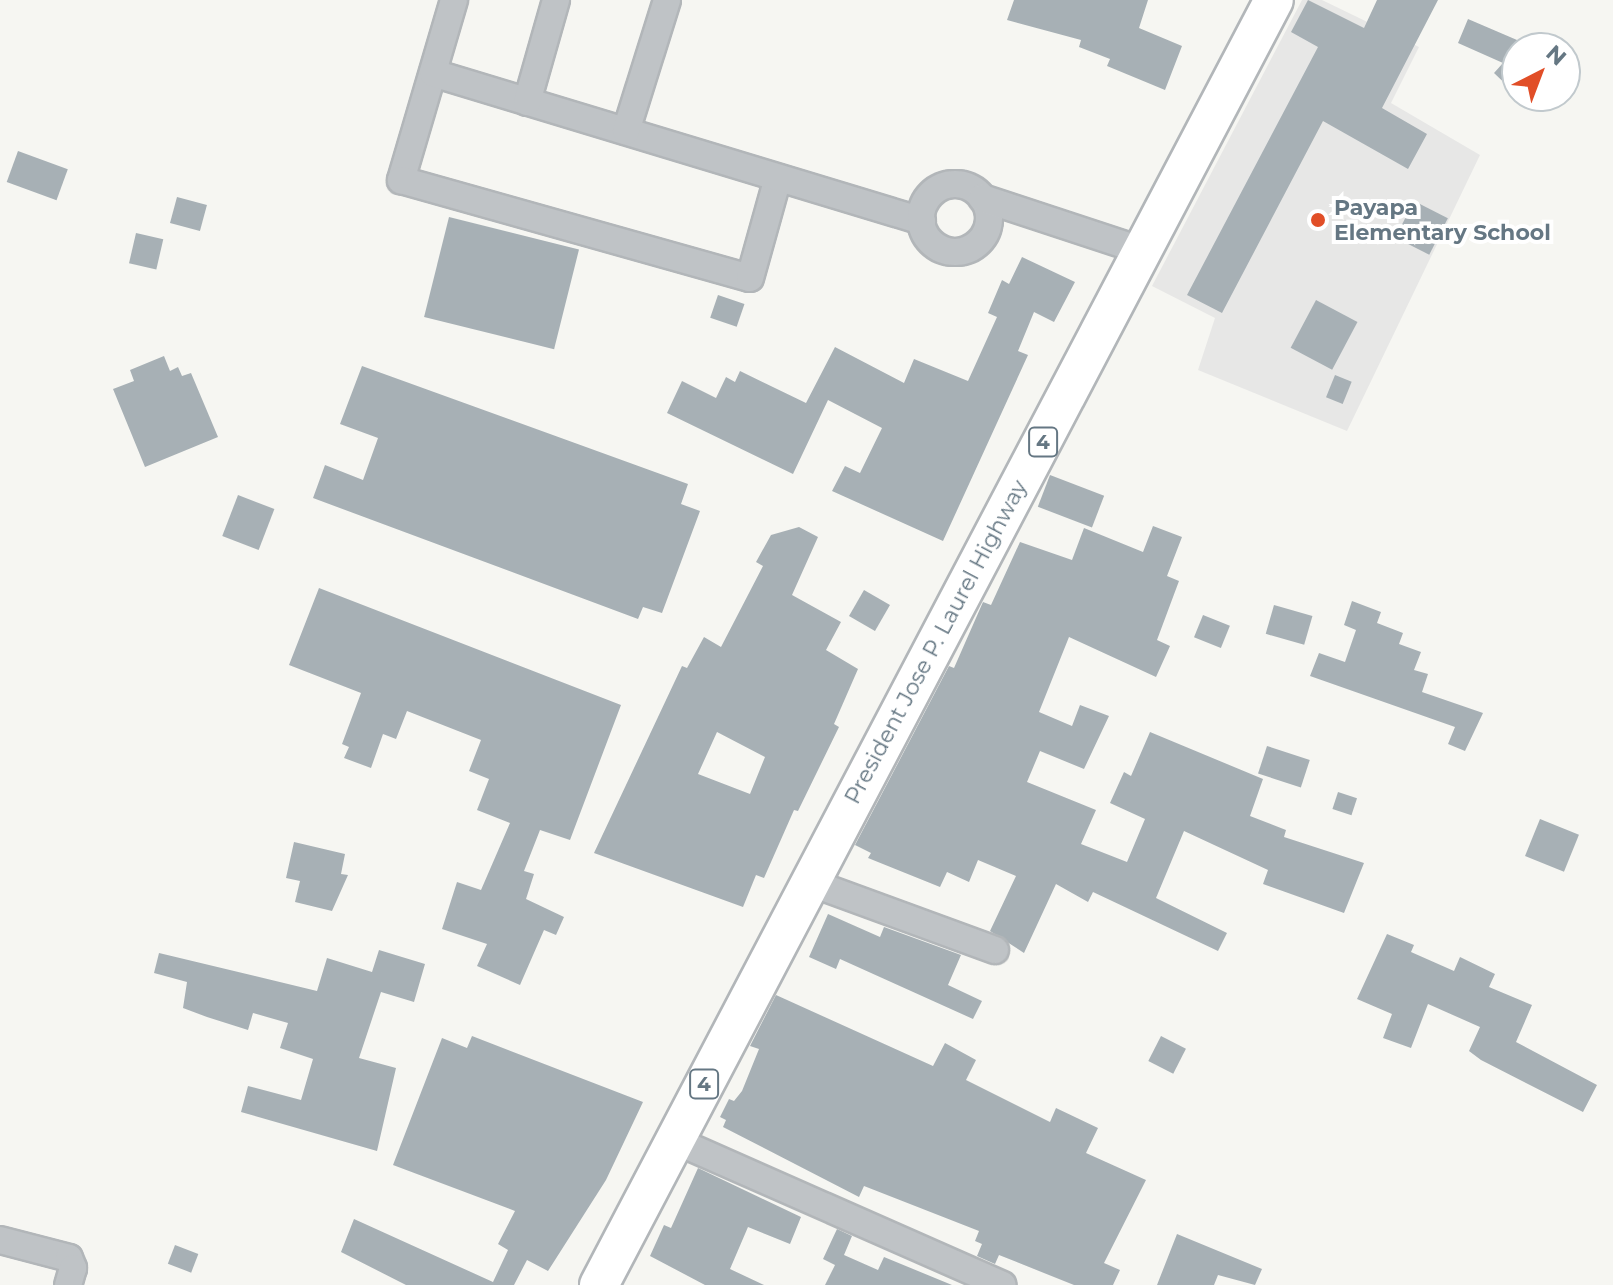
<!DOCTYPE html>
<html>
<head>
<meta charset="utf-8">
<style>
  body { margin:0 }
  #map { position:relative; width:1613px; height:1285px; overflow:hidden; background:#f6f6f2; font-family:Montserrat,sans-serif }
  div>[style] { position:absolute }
  .built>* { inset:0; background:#e7e7e6 }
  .building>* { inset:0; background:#a7b0b5; transform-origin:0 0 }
  .roads { filter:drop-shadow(2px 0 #b2b6b9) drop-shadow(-2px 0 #b2b6b9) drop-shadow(0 2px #b2b6b9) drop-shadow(0 -2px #b2b6b9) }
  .minor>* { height:26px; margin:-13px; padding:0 13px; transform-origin:13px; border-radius:13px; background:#bfc3c6 }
  .minor>.ring { margin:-13px; padding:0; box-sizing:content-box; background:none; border:26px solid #bfc3c6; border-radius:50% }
  .highway>* { height:38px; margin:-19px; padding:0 19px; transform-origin:19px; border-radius:19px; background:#fff }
  .dots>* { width:22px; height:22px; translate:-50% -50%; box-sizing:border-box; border:4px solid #fff; border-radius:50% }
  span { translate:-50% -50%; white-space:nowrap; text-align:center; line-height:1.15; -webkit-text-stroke:8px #fff; paint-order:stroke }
  .shield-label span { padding:2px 6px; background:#fff; border:2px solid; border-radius:6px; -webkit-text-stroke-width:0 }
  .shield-label { font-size:20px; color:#657783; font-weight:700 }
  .poi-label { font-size:22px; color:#657783; font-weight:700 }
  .left { translate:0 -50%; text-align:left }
  .street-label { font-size:22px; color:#657783 }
  .north { position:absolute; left:1501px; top:32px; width:80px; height:80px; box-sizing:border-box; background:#fff; border:2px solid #c1c9cd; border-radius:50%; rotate:42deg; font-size:22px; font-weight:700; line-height:32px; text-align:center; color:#657783 }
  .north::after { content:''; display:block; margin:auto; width:28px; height:36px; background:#e14e27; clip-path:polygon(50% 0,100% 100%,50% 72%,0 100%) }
</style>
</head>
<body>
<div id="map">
  <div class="built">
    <div style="clip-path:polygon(1302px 0,1322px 0,1419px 47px,1391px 103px,1480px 155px,1347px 431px,1198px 370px,1215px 318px,1152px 286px)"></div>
  </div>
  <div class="building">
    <div style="clip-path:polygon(1014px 0,1148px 0,1139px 28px,1182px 46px,1165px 90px,1107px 66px,1110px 59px,1079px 47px,1081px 40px,1007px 20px)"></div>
    <div style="clip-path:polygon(1308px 0,1364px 28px,1377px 0,1438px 0,1382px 108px,1427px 134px,1408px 169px,1323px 121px,1222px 313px,1187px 295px,1318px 47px,1291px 32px)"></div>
    <div style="clip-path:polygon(1468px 19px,1517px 40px,1517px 95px,1494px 73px,1503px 63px,1458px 43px)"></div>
    <div style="left:18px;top:151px;width:53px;height:33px;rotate:20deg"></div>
    <div style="left:177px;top:197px;width:31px;height:27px;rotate:15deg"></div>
    <div style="left:1414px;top:201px;width:38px;height:41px;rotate:27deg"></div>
    <div style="left:449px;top:217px;width:134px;height:103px;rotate:14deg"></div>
    <div style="left:136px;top:233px;width:28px;height:31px;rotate:13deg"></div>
    <div style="clip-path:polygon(1022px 257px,1075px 282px,1054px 322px,1034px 312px,1018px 351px,1028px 355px,943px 541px,832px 491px,845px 466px,860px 473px,882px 428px,828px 400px,793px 474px,667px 413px,682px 381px,716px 398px,726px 377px,735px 382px,740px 371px,806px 403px,835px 347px,904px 383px,914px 359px,968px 381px,997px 317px,988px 313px,1002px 280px,1009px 284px)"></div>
    <div style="left:718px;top:295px;width:28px;height:24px;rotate:19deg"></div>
    <div style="left:1316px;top:300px;width:47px;height:54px;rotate:28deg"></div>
    <div style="clip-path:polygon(164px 356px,170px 371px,178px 367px,182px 376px,191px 373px,218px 437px,145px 467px,113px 389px,134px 381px,130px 370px)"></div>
    <div style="clip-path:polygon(362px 366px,688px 484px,681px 504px,700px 511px,662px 613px,643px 607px,638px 619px,313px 498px,325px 465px,363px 480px,378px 438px,340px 424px)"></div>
    <div style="left:1335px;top:375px;width:18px;height:24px;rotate:22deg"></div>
    <div style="left:1050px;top:475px;width:58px;height:34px;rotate:21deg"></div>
    <div style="left:238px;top:495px;width:39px;height:44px;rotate:21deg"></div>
    <div style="clip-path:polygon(1153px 526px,1182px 537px,1167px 576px,1179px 581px,1157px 640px,1170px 646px,1156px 677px,1069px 637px,1039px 712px,1072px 726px,1080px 705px,1109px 716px,1084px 769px,1040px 751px,1027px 782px,1096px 810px,1081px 844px,1127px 862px,1145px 819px,1110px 803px,1124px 772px,1131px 776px,1150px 732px,1263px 779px,1250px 816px,1286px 830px,1284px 837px,1364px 863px,1344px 913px,1263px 884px,1268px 870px,1184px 831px,1156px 898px,1227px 933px,1218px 951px,1093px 892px,1088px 902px,1056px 884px,1024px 953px,990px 931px,1016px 876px,978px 860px,969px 882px,947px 872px,940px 887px,868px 858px,871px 853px,855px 845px,949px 666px,954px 668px,983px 602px,991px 605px,1020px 542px,1072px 560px,1084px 528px,1143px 552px)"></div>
    <div style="clip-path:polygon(evenodd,799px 527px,818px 537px,792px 595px,841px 622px,826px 650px,858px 669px,834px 724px,839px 727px,798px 811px,794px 810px,764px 878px,756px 875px,743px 907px,594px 853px,682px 666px,687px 668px,704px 637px,721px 647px,763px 566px,756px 562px,771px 535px,799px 527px,717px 732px,765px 757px,750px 794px,698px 774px,717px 732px)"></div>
    <div style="clip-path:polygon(319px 588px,621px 705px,570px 840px,540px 830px,524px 871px,534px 874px,526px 899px,564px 917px,556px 935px,544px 930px,520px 985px,477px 966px,487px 944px,442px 929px,457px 882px,481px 890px,510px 823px,477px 810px,489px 779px,469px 771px,481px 740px,407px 711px,396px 739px,383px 734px,371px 768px,344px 758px,349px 747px,342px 744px,361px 693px,289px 665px)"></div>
    <div style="left:864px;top:590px;width:30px;height:30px;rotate:30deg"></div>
    <div style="clip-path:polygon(1352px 601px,1381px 612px,1377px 623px,1403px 633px,1399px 644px,1421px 652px,1414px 670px,1428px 674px,1422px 692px,1483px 713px,1465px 751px,1448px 744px,1455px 727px,1310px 676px,1319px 653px,1345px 662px,1356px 630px,1344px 625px)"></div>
    <div style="left:1274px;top:605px;width:40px;height:30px;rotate:16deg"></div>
    <div style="left:1203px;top:615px;width:29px;height:24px;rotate:22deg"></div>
    <div style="left:1267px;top:746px;width:45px;height:29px;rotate:18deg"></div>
    <div style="left:1338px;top:792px;width:20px;height:18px;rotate:18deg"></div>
    <div style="left:1540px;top:819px;width:42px;height:40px;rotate:22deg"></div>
    <div style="clip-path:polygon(294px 842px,345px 854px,341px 874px,348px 875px,332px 911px,295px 902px,300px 881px,286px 878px)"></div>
    <div style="clip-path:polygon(828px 914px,880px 937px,884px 927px,961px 955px,948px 985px,982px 1001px,973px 1019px,840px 959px,836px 969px,809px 957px)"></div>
    <div style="clip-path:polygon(1387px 934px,1414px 945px,1411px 952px,1454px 971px,1460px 957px,1495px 974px,1489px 987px,1532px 1005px,1516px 1042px,1597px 1085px,1583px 1112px,1481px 1060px,1469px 1051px,1480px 1027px,1428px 1004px,1411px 1048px,1383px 1038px,1392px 1014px,1357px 999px)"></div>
    <div style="clip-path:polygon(379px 950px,425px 964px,414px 1002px,381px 992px,359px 1058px,396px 1068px,377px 1151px,241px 1112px,248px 1086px,301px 1100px,313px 1059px,280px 1048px,288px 1023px,253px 1013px,248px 1030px,207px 1017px,183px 1008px,187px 982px,154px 973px,159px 953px,317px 991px,327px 958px,372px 972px)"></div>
    <div style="clip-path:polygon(776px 995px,933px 1066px,945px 1043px,976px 1060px,966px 1080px,1050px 1122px,1056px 1108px,1098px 1128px,1086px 1153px,1146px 1180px,1104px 1263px,1120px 1270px,1113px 1285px,1074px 1285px,999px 1255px,995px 1264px,977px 1256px,982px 1244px,975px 1241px,979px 1231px,864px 1186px,859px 1197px,723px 1127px,726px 1120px,720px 1117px,729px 1099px,734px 1101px,742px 1091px,759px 1049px,750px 1046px)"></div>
    <div style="clip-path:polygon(472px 1036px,643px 1102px,606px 1180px,548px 1271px,527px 1260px,514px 1285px,406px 1285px,341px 1252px,354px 1219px,493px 1282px,508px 1250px,498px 1244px,515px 1211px,393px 1165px,442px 1038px,467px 1048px)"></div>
    <div style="left:1161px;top:1036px;width:28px;height:28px;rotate:27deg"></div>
    <div style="clip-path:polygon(698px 1168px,801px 1217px,790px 1244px,748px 1227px,730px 1269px,764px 1285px,705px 1285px,650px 1256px,664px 1225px,671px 1228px)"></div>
    <div style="clip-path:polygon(837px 1229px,852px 1236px,844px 1255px,878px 1270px,884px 1257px,952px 1285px,825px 1285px,835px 1265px,823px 1259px)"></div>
    <div style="clip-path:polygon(1177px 1234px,1262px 1269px,1255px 1285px,1218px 1275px,1214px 1285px,1157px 1285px)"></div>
    <div style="left:175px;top:1245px;width:25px;height:20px;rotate:21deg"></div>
  </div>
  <div class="roads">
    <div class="minor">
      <div style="left:454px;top:0;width:188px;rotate:106.4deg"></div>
      <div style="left:401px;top:180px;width:362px;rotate:15.7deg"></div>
      <div style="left:750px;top:278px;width:104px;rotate:-74.4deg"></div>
      <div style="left:433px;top:73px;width:511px;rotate:16.84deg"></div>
      <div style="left:527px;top:102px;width:106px;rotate:-74.1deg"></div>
      <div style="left:626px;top:131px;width:137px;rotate:-72.6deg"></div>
      <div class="ring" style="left:921px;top:184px;width:42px;height:42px"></div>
      <div style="left:982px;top:198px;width:173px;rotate:18.2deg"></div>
      <div style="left:809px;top:882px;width:198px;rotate:20.1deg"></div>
      <div style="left:674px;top:1140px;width:359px;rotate:23.8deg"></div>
      <div style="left:0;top:1240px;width:71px;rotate:14.6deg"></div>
      <div style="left:69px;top:1258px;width:11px;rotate:68deg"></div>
      <div style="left:73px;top:1268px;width:18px;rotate:106deg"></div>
    </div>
    <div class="highway">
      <div style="left:599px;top:1285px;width:1451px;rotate:-62.29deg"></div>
    </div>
  </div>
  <div class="dots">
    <div style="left:1318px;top:220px;background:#e14e27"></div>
  </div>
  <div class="shield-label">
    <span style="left:1043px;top:442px">4</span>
    <span style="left:704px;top:1084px">4</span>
  </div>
  <div class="poi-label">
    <span class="left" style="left:1334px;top:220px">Payapa<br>Elementary School</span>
  </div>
  <div class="street-label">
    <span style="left:936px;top:642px;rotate:-62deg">President Jose P. Laurel Highway</span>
  </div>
  <div class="north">N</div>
</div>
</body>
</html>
